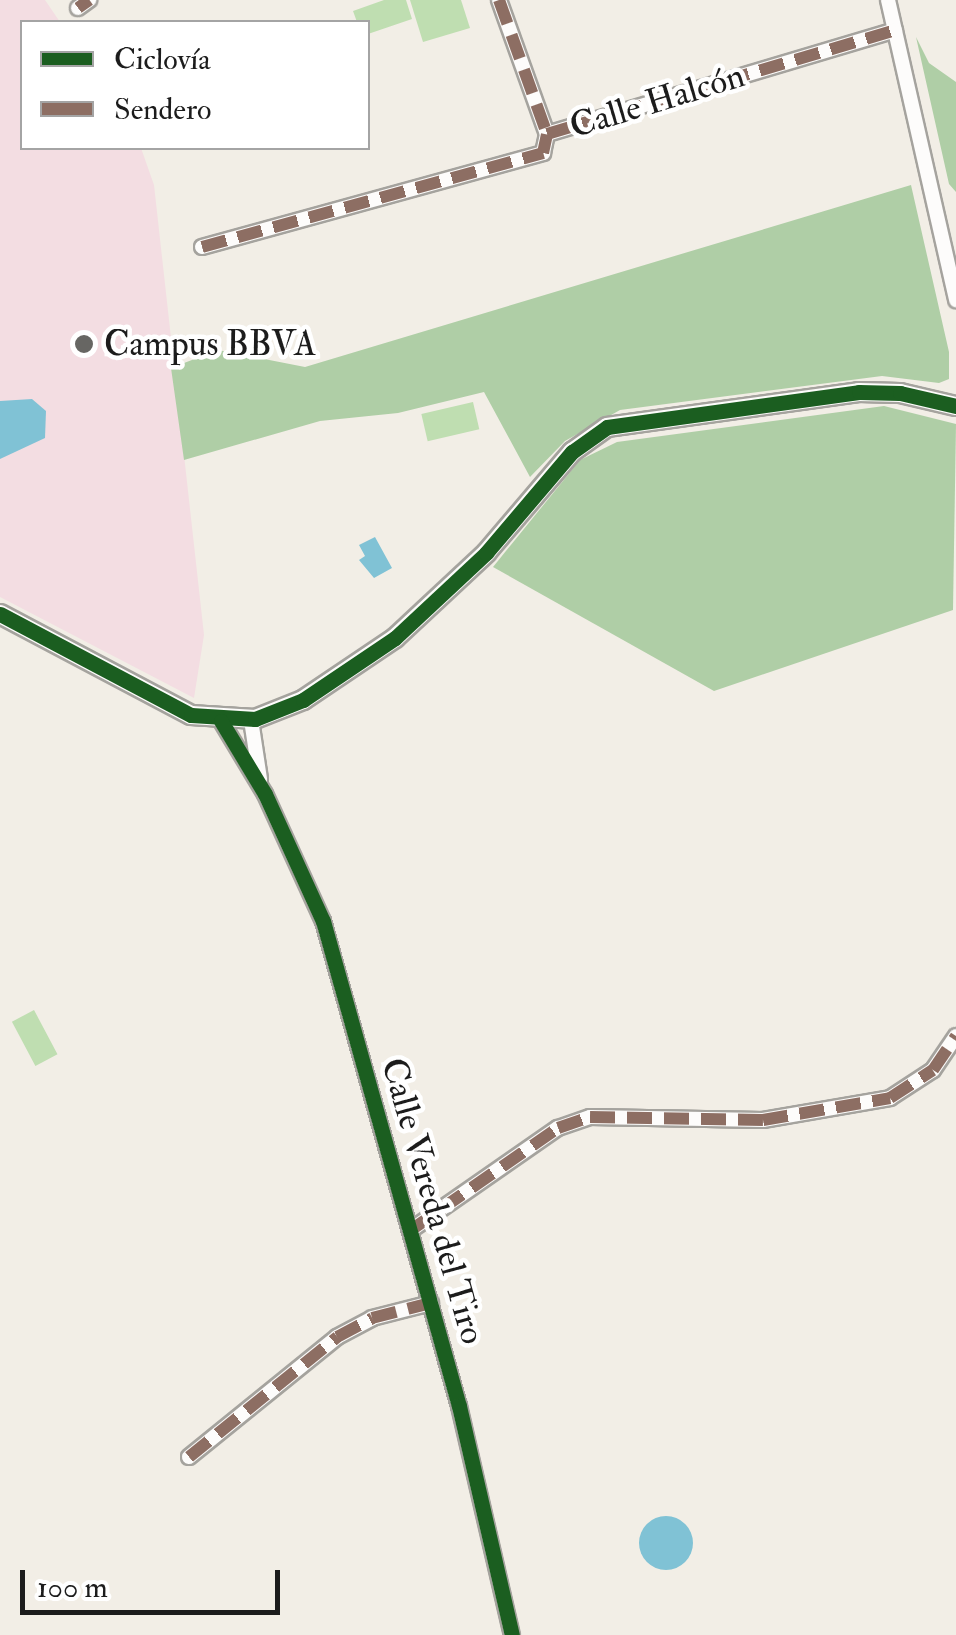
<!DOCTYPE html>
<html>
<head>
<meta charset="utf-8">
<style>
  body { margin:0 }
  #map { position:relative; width:956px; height:1635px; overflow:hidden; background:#f2eee6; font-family:"IM FELL Double Pica",serif }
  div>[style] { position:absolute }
  .built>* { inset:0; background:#f3dde2 }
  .green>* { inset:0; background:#bfdeb1; transform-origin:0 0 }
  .forest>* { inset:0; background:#afcea6 }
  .water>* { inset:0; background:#80c2d5 }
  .round { border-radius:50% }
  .roads { filter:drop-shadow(2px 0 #a5a39e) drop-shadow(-2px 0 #a5a39e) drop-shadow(0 2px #a5a39e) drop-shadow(0 -2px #a5a39e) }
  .minor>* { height:14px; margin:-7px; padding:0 7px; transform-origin:7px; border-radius:7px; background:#fdfcfb }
  .tertiary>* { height:18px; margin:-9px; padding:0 9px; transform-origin:9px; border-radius:9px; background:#fdfcfb }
  .quiet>* { height:12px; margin-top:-6px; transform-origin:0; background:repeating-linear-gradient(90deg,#8d6e63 0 25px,transparent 0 37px) }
  .cycleway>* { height:15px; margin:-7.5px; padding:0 7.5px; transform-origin:7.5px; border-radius:7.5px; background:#1b5e20 }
  .dots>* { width:28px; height:28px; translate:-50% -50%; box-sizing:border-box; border:5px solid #fff; border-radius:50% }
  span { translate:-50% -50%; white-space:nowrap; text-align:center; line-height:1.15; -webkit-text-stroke:9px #fff; paint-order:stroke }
  .street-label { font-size:35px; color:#1c1c1c }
  .poi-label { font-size:35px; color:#1c1c1c }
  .left { translate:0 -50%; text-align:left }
  .legend { position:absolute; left:20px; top:20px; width:350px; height:130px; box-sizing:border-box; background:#fff; border:2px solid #a4a4a4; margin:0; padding:12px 18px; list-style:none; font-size:30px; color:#1c1c1c }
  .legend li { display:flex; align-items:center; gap:20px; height:50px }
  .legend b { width:50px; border:2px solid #a4a4a4 }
  .scale { position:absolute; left:20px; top:1570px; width:260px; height:45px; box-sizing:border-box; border:5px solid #1c1c1c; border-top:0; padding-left:12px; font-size:30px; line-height:35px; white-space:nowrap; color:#1c1c1c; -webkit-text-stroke:8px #fff; paint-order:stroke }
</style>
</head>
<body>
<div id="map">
  <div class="built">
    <div style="clip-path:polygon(0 0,45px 0,60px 22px,22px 22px,22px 148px,141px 148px,154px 185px,204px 635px,194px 698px,0 597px)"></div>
  </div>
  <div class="green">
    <div style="clip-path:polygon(384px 0,406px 0,412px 19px,368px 34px,368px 22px,357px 22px,353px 11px)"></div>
    <div style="clip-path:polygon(410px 0,461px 0,470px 28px,423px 42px)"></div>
    <div style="left:473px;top:402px;width:28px;height:53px;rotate:77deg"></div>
    <div style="left:34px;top:1010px;width:50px;height:25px;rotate:62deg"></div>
  </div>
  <div class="forest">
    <div style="clip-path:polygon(916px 37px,929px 63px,956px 82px,956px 192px,949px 184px)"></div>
    <div style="clip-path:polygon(911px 185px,949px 352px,949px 379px,939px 383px,882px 376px,620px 410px,565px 441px,530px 477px,484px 392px,398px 413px,320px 421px,184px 460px,171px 368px,218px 350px,305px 367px)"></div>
    <div style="clip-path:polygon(884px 406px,956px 424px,953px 610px,714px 691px,493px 567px,580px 460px,617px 442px)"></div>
  </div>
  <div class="water">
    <div style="clip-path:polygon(32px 399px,46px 411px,45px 438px,0 459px,0 401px)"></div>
    <div style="clip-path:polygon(375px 537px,392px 568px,374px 578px,359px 560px,365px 556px,359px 545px)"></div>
    <div class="round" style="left:639px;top:1516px;width:54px;height:54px"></div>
  </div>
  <div class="roads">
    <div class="minor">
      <div style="left:499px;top:0;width:142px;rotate:70.3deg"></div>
      <div style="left:888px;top:0;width:308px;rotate:77.2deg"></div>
      <div style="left:78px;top:8px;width:14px;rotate:-36deg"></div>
      <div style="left:202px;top:247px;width:354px;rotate:-15.4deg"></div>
      <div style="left:543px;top:153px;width:19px;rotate:-78deg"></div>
      <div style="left:547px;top:134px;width:363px;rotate:-16.6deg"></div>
      <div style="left:251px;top:720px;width:60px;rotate:81.3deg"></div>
      <div style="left:221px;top:721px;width:85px;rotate:58.9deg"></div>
      <div style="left:265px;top:794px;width:140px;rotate:65.5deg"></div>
      <div style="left:323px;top:921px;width:504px;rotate:74.34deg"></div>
      <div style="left:459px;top:1406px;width:235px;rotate:77deg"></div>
      <div style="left:411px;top:1230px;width:179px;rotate:-34.8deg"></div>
      <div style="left:558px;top:1128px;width:34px;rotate:-19deg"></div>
      <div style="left:590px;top:1117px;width:173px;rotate:1deg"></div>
      <div style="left:763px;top:1120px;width:129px;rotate:-9.8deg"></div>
      <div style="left:890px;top:1098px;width:51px;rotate:-33.1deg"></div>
      <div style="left:933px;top:1070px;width:41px;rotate:-55.9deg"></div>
      <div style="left:189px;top:1457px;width:191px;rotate:-39deg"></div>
      <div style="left:337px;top:1337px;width:40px;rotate:-28deg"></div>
      <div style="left:372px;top:1318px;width:61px;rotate:-14.3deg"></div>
    </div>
    <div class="tertiary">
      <div style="left:0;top:614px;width:216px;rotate:27.9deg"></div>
      <div style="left:191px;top:715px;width:64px;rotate:3.6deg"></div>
      <div style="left:255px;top:719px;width:52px;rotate:-21.6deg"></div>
      <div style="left:303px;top:700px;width:111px;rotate:-34deg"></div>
      <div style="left:395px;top:638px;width:125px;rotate:-43deg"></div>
      <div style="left:486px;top:553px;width:133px;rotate:-49.6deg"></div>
      <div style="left:572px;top:452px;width:43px;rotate:-35.5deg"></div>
      <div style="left:607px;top:427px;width:254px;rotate:-7.9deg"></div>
      <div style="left:859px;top:392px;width:41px;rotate:1.4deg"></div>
      <div style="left:900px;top:393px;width:57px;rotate:13.1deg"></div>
    </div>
  </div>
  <div class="quiet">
    <div style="left:499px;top:0;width:142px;rotate:70.3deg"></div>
    <div style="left:78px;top:8px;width:14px;rotate:-36deg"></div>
    <div style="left:202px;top:247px;width:354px;rotate:-15.4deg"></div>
    <div style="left:543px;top:153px;width:19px;rotate:-78deg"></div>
    <div style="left:547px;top:134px;width:363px;rotate:-16.6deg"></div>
    <div style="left:411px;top:1230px;width:179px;rotate:-34.8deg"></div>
    <div style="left:558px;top:1128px;width:34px;rotate:-19deg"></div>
    <div style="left:590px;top:1117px;width:173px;rotate:1deg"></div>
    <div style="left:763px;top:1120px;width:129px;rotate:-9.8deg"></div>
    <div style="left:890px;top:1098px;width:51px;rotate:-33.1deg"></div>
    <div style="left:933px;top:1070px;width:41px;rotate:-55.9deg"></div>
    <div style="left:189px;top:1457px;width:191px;rotate:-39deg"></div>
    <div style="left:337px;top:1337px;width:40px;rotate:-28deg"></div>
    <div style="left:372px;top:1318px;width:61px;rotate:-14.3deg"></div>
  </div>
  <div class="cycleway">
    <div style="left:0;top:614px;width:216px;rotate:27.9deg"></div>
    <div style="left:191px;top:715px;width:64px;rotate:3.6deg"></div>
    <div style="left:255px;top:719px;width:52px;rotate:-21.6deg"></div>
    <div style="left:303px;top:700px;width:111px;rotate:-34deg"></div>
    <div style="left:395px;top:638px;width:125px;rotate:-43deg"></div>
    <div style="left:486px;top:553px;width:133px;rotate:-49.6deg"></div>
    <div style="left:572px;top:452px;width:43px;rotate:-35.5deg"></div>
    <div style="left:607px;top:427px;width:254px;rotate:-7.9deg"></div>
    <div style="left:859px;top:392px;width:41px;rotate:1.4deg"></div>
    <div style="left:900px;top:393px;width:57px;rotate:13.1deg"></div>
    <div style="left:221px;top:721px;width:85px;rotate:58.9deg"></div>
    <div style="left:265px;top:794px;width:140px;rotate:65.5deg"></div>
    <div style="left:323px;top:921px;width:504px;rotate:74.34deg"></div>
    <div style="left:459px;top:1406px;width:235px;rotate:77deg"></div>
  </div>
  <div class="dots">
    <div style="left:84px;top:344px;background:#676663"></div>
  </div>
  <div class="street-label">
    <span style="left:657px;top:101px;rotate:-17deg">Calle Halcón</span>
    <span style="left:433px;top:1201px;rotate:74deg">Calle Vereda del Tiro</span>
  </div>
  <div class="poi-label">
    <span class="left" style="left:104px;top:344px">Campus BBVA</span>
  </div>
  <ul class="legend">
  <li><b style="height:12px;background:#1b5e20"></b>Ciclovía</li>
  <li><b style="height:12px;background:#8d6e63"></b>Sendero</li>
  </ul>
  <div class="scale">100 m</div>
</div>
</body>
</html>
